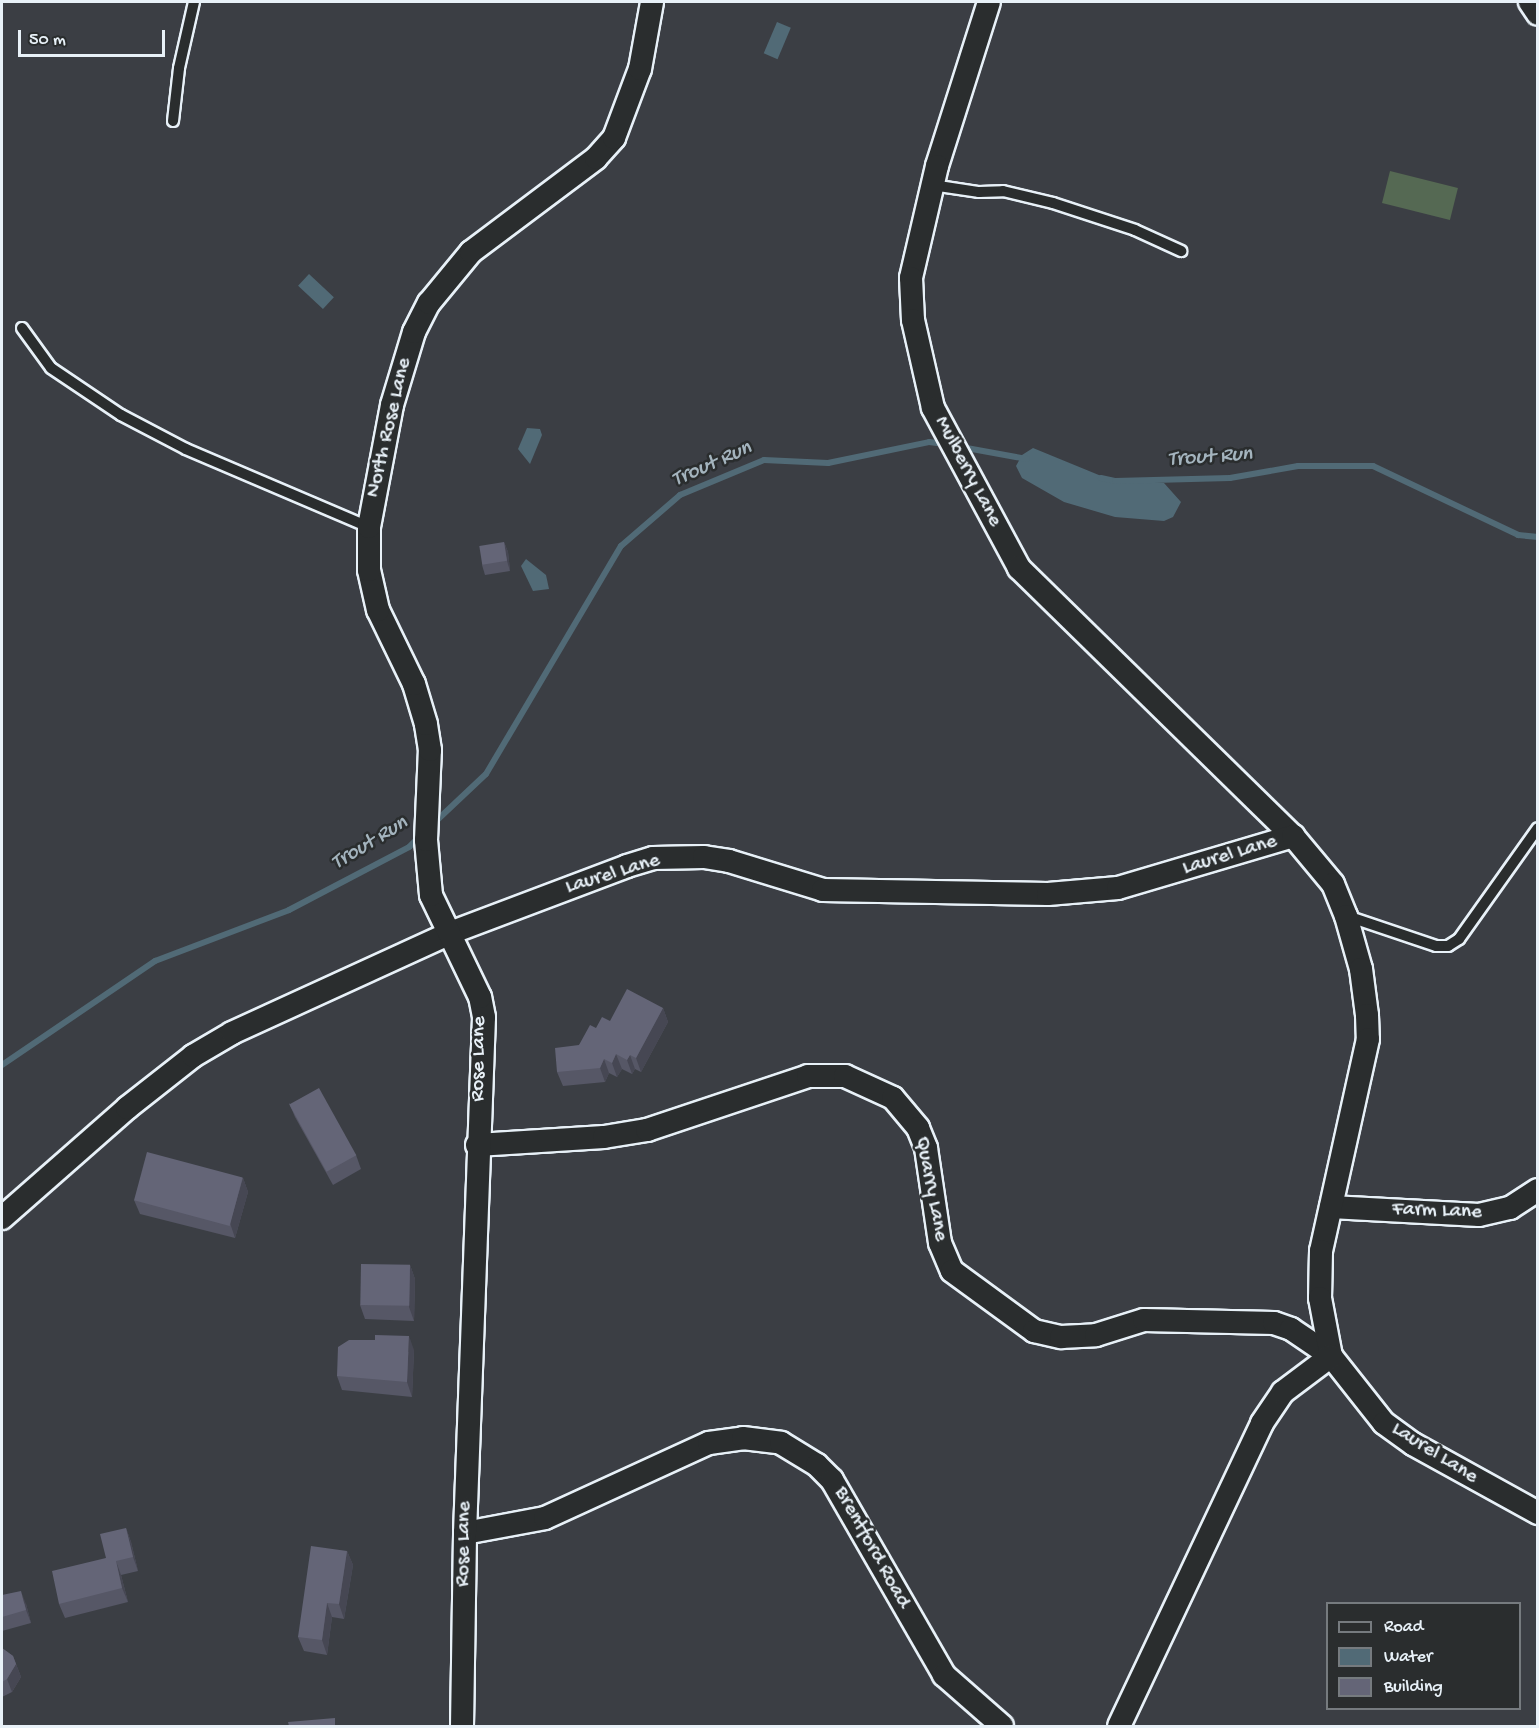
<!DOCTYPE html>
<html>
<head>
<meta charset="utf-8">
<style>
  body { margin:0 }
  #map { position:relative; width:1539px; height:1728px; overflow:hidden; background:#3b3e44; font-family:"Gochi Hand",sans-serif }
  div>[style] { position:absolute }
  .green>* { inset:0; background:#556953; transform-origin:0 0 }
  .water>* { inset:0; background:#516a76; transform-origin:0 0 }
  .stream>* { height:6px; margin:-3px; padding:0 3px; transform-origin:3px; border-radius:3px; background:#516a76 }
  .roads { filter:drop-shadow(2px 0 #e8f1f8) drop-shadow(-2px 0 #e8f1f8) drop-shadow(0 2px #e8f1f8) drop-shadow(0 -2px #e8f1f8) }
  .lane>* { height:10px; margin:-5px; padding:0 5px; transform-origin:5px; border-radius:5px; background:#2a2d2e }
  .street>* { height:22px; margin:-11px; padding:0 11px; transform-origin:11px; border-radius:11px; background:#2a2d2e }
  .wall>* { inset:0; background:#565766 }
  .shaded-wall>* { inset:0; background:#464753 }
  .building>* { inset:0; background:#646577; transform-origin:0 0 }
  span { translate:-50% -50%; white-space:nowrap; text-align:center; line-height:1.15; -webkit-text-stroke:5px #2a2d2e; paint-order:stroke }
  .street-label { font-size:21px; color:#e8f1f8 }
  .water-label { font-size:22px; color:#a4b4be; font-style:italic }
  .frame { position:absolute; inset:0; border:3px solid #e8f1f8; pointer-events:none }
  .legend { position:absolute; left:1326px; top:1602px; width:195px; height:108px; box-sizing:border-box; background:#2a2d2e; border:2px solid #767b7f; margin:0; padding:8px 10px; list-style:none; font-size:18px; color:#e8f1f8 }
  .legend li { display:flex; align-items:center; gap:12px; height:30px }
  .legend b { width:30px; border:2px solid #767b7f }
  .scale { position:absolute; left:18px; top:30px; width:147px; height:27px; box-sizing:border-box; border:3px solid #e8f1f8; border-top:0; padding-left:8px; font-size:18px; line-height:21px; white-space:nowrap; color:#e8f1f8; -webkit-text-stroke:4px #2a2d2e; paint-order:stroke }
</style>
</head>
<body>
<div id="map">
  <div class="green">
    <div style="left:1390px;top:171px;width:70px;height:33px;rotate:14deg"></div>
  </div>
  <div class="water">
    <div style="left:777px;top:22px;width:15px;height:34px;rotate:23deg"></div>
    <div style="left:309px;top:274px;width:34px;height:16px;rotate:43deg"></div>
    <div style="clip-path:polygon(527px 428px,540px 429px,542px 435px,530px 464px,518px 449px)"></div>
    <div style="clip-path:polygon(1033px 448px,1111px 480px,1164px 483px,1181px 502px,1173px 517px,1164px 521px,1115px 517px,1064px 502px,1022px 478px,1016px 466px,1022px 455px)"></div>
    <div style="clip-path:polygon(526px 559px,546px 575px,549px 589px,533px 591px,521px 566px)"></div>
  </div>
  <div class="stream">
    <div style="left:961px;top:447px;width:67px;rotate:10.3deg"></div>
    <div style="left:1101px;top:478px;width:14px;rotate:12deg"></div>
    <div style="left:1115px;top:481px;width:115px;rotate:-1.5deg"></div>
    <div style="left:1230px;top:478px;width:69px;rotate:-10deg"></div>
    <div style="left:1298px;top:466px;width:75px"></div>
    <div style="left:1373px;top:466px;width:161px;rotate:25.4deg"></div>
    <div style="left:1518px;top:535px;width:20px;rotate:6deg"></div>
    <div style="left:434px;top:823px;width:71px;rotate:-43.3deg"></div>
    <div style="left:486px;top:774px;width:265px;rotate:-59.4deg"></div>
    <div style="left:621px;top:546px;width:78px;rotate:-40.8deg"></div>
    <div style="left:680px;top:495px;width:91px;rotate:-22.6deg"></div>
    <div style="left:764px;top:460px;width:64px;rotate:2.7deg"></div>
    <div style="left:828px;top:463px;width:103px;rotate:-11.7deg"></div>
    <div style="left:929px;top:442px;width:16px;rotate:7deg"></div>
    <div style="left:2px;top:1065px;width:185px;rotate:-34.2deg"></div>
    <div style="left:155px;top:961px;width:143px;rotate:-20.8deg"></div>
    <div style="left:289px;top:910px;width:136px;rotate:-27.7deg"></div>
    <div style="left:409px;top:847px;width:16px;rotate:-45deg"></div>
  </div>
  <div class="roads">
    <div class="lane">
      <div style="left:173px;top:121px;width:53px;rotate:-83.5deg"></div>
      <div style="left:179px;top:68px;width:68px;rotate:-77.2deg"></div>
      <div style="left:932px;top:185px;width:48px;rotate:8.5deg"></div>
      <div style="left:979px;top:192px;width:24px;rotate:-2deg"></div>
      <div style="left:1003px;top:191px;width:51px;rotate:13.5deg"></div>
      <div style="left:1053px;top:203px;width:86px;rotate:18.2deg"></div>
      <div style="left:1135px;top:230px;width:51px;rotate:24.5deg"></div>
      <div style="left:22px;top:328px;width:49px;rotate:54.1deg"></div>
      <div style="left:51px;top:368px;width:84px;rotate:33.9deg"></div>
      <div style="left:121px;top:415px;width:73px;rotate:27.6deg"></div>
      <div style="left:186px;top:449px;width:199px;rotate:23.1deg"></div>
      <div style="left:1347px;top:916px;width:94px;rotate:18.6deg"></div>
      <div style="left:1436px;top:946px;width:12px"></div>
      <div style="left:1448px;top:946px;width:13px;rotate:-32deg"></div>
      <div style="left:1459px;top:939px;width:136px;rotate:-54.6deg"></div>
    </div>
    <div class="street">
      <div style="left:989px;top:2px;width:172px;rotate:107.6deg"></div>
      <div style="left:937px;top:166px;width:115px;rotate:103.1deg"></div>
      <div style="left:911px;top:278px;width:42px;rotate:87.3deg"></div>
      <div style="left:913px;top:320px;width:90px;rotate:77.2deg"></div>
      <div style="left:933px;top:408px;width:182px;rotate:61.7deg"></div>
      <div style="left:1019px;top:568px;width:383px;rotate:44.4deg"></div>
      <div style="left:1530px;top:2px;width:14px;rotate:56deg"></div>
      <div style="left:477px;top:1145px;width:127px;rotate:-3.6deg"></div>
      <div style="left:604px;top:1137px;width:44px;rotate:-9.2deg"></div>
      <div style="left:647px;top:1130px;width:170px;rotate:-18.5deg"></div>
      <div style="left:808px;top:1076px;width:37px"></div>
      <div style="left:845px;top:1076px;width:53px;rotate:24.6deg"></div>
      <div style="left:893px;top:1098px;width:39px;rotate:50deg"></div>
      <div style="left:918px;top:1128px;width:22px;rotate:68deg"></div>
      <div style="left:926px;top:1148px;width:96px;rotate:81.6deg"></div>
      <div style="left:940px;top:1243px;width:30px;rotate:67deg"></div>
      <div style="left:952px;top:1271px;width:102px;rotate:36.2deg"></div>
      <div style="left:1034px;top:1331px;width:28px;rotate:13deg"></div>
      <div style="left:1061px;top:1337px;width:35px;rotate:-3deg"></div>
      <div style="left:1096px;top:1335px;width:50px;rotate:-17.4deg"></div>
      <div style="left:1144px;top:1320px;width:130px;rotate:1.3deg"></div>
      <div style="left:1274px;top:1323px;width:18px;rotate:19deg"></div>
      <div style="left:1291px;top:1329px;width:48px;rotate:34deg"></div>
      <div style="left:1331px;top:1207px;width:148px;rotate:3.1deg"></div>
      <div style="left:1479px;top:1215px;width:32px;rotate:-13deg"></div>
      <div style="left:1510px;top:1208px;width:33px;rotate:-33deg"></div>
      <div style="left:2px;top:1218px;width:167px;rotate:-41.3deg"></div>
      <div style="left:127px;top:1108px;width:84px;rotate:-38.2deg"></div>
      <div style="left:193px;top:1056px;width:45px;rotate:-30.5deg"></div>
      <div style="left:232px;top:1033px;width:240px;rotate:-24.6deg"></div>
      <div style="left:450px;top:933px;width:189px;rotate:-20.7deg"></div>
      <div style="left:627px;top:866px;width:27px;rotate:-17deg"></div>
      <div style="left:653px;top:858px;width:51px;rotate:-1.1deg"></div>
      <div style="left:704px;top:857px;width:25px;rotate:9deg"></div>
      <div style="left:729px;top:861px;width:98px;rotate:17.1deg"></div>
      <div style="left:823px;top:890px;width:225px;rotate:1deg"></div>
      <div style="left:1048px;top:894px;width:70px;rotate:-4.9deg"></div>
      <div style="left:1118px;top:888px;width:183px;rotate:-16.5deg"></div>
      <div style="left:1293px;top:836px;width:62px;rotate:50.2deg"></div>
      <div style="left:1333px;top:884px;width:35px;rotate:68deg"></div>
      <div style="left:1346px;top:916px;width:55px;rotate:74.2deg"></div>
      <div style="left:1361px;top:969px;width:46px;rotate:82.6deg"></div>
      <div style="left:1367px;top:1015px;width:24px;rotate:88deg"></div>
      <div style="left:1368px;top:1039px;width:217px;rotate:102.5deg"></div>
      <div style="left:1321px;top:1251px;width:47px;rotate:91.2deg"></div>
      <div style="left:1320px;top:1298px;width:59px;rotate:79.3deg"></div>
      <div style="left:1331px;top:1356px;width:85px;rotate:51.7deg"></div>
      <div style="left:1384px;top:1423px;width:36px;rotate:36deg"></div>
      <div style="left:1413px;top:1444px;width:143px;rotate:28.9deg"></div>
      <div style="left:465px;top:1533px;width:81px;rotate:-10.6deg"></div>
      <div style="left:545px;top:1518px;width:180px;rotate:-24.6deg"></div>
      <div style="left:709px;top:1443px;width:34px;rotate:-8deg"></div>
      <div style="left:743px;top:1438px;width:38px;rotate:7deg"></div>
      <div style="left:781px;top:1443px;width:42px;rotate:31.4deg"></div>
      <div style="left:817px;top:1465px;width:21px;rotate:45deg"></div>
      <div style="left:832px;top:1480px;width:225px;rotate:60.1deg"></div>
      <div style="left:944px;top:1675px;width:77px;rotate:41.3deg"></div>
      <div style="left:462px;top:1726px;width:193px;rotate:-89.1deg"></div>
      <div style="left:465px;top:1533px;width:516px;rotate:-87.89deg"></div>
      <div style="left:484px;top:1017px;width:20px;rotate:-101deg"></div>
      <div style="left:480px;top:997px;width:113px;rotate:-115.7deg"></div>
      <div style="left:431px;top:895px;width:55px;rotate:-95.2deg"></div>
      <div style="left:426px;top:840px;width:90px;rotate:-87.5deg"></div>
      <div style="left:430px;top:750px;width:26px;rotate:-99deg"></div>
      <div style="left:426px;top:724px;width:42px;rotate:-106.7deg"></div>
      <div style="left:414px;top:684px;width:82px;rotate:-115.9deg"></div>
      <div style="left:378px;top:610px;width:41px;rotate:-102.7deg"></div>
      <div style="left:369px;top:570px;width:43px;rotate:-90deg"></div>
      <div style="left:369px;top:527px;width:124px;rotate:-79.3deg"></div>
      <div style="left:392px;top:405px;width:76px;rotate:-73.2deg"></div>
      <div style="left:414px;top:332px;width:33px;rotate:-63deg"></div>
      <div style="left:429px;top:303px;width:66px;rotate:-50.5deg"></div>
      <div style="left:471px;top:252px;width:156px;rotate:-36.9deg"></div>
      <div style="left:596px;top:158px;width:27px;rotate:-48deg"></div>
      <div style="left:614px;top:138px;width:74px;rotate:-69.4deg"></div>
      <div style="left:640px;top:69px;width:68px;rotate:-79.8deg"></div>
      <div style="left:1119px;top:1726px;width:335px;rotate:-64.7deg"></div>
      <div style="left:1262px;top:1423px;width:37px;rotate:-56deg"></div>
      <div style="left:1283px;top:1392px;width:60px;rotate:-36.9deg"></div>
    </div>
  </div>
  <div class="wall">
    <div style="clip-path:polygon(504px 542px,508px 552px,510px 571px,485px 575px,482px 565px)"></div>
    <div style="clip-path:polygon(663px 1008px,668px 1022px,641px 1072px,635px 1069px,632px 1074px,622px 1069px,617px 1077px,609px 1073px,605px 1082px,563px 1086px,557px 1072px,579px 1045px,596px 1028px)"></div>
    <div style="clip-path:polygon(289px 1103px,356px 1155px,361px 1169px,333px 1185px,295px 1117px)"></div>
    <div style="clip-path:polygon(243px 1178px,248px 1192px,235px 1238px,140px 1214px,134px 1200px)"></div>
    <div style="clip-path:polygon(410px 1265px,415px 1279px,414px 1321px,365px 1319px,360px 1305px)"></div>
    <div style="clip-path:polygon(414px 1350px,412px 1397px,342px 1390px,337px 1376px)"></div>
    <div style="clip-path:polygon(126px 1528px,131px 1542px,138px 1571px,121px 1575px,128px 1602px,65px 1618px,59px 1604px,106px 1558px)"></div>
    <div style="clip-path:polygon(347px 1551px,353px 1565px,344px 1619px,332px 1617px,327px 1655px,304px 1651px,298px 1637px)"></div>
    <div style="clip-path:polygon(2px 1595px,26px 1604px,31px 1623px,2px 1631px)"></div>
    <div style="clip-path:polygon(2px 1648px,13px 1656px,21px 1677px,12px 1692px,2px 1697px)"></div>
  </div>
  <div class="shaded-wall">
    <div style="clip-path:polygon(504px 542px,508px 552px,510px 571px,507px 561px)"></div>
    <div style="clip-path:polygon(663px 1008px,668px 1022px,641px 1072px,636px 1058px)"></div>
    <div style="clip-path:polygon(616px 1054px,622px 1069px,617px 1077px,612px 1063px)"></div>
    <div style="clip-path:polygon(630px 1055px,635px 1069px,632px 1074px,627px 1060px)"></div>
    <div style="clip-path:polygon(604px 1059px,609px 1073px,605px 1082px,600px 1068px)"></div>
    <div style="clip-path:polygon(243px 1178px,248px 1192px,235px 1238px,230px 1223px)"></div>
    <div style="clip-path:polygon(410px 1265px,415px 1279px,414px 1321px,409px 1307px)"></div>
    <div style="clip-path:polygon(409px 1336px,414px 1350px,412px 1397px,407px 1382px)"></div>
    <div style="clip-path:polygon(126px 1528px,131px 1542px,138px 1571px,133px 1557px)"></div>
    <div style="clip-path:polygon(347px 1551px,353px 1565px,344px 1619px,339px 1604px)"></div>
    <div style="clip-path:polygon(116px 1561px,121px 1575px,128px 1602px,122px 1588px)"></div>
    <div style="clip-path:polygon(21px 1591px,26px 1604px,31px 1623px,26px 1610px)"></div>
    <div style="clip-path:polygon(327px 1603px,332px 1617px,327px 1655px,322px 1640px)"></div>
    <div style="clip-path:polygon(16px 1664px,21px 1677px,12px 1692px,7px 1679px)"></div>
  </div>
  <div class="building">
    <div style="left:504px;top:542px;width:19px;height:25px;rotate:81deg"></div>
    <div style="clip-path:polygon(627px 989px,663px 1008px,636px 1058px,630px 1055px,627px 1060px,616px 1054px,612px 1063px,604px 1059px,600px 1068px,557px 1072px,555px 1048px,579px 1045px,590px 1025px,596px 1028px,602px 1017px,610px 1021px)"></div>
    <div style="left:319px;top:1088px;width:77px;height:34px;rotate:61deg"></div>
    <div style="left:147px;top:1152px;width:99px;height:50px;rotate:15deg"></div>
    <div style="left:361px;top:1264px;width:49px;height:41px;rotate:1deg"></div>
    <div style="clip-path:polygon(375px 1335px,409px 1336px,407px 1382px,337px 1376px,338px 1347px,349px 1340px,375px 1340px)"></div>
    <div style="clip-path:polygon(126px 1528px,133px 1557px,116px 1561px,122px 1588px,59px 1604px,52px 1571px,106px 1558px,100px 1534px)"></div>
    <div style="clip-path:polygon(311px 1546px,347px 1551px,339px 1604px,327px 1603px,322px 1640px,298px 1637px)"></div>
    <div style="clip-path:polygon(21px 1591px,26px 1610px,2px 1617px,2px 1595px)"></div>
    <div style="clip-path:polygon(2px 1648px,13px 1656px,16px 1664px,7px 1679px,2px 1682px)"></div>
    <div style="clip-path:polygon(335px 1718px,335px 1726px,289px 1726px,288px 1722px)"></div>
  </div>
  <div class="street-label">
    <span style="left:390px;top:428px;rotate:-77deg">North Rose Lane</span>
    <span style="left:967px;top:472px;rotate:62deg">Mulberry Lane</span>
    <span style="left:1230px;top:856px;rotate:-17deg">Laurel Lane</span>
    <span style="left:613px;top:875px;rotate:-17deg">Laurel Lane</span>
    <span style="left:480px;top:1059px;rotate:-89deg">Rose Lane</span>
    <span style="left:930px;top:1189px;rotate:79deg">Quarry Lane</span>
    <span style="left:1437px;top:1212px;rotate:2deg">Farm Lane</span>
    <span style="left:1434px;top:1454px;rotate:32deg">Laurel Lane</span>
    <span style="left:465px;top:1544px;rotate:-89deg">Rose Lane</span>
    <span style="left:871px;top:1548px;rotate:61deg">Brentford Road</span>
  </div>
  <div class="water-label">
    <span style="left:1210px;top:458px;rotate:-4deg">Trout Run</span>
    <span style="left:712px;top:465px;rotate:-24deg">Trout Run</span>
    <span style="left:370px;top:844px;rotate:-31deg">Trout Run</span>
  </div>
  <div class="frame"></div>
  <ul class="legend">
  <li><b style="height:8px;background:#2a2d2e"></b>Road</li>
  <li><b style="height:16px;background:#516a76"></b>Water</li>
  <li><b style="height:16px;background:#646577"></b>Building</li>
  </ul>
  <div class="scale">50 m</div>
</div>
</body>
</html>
